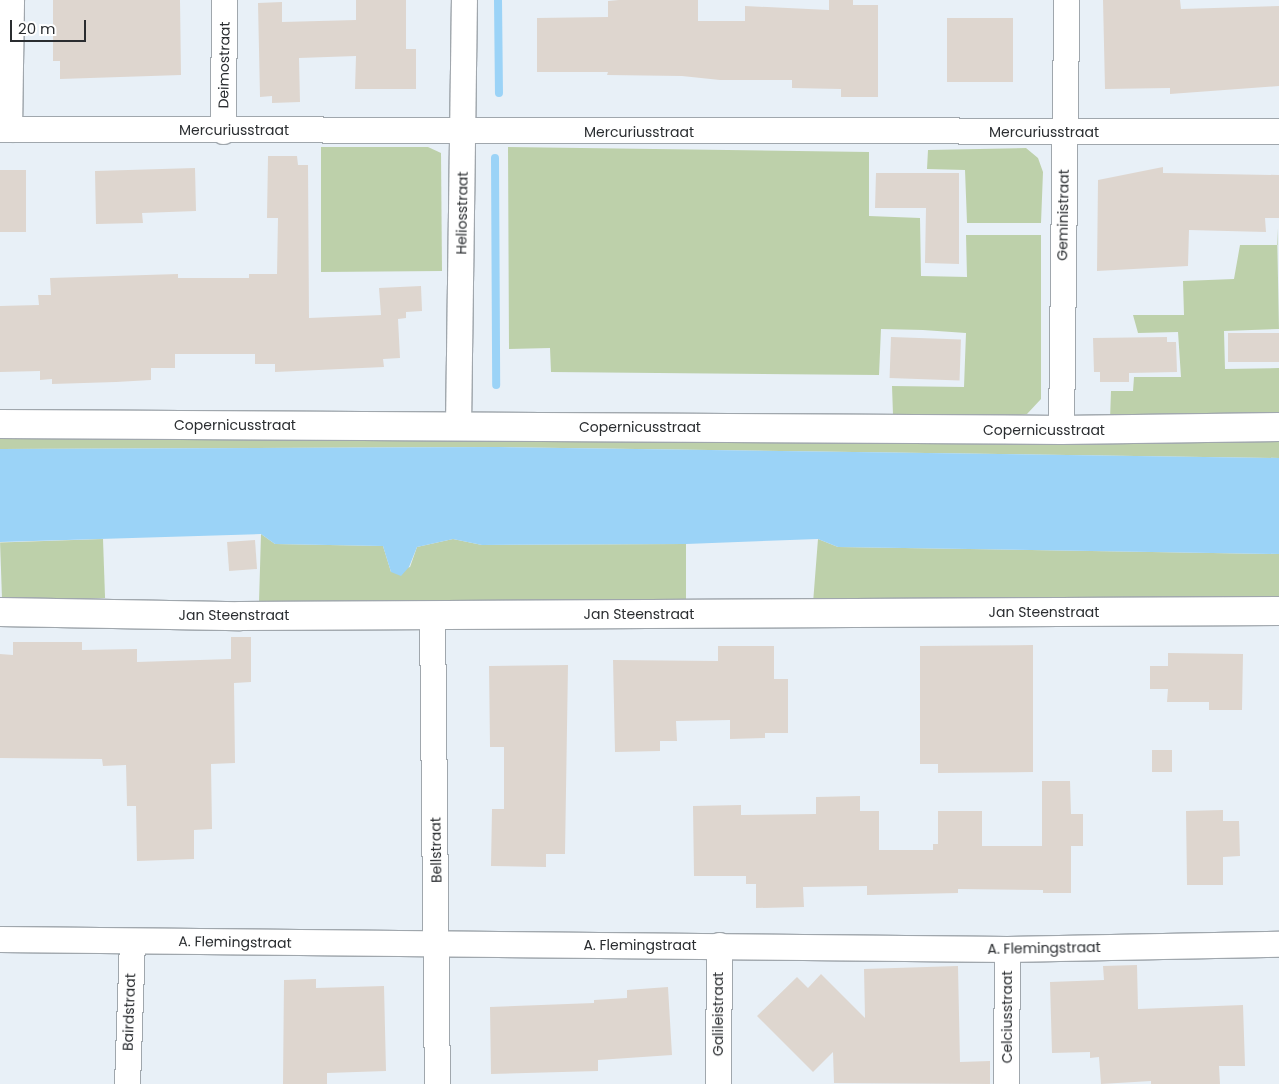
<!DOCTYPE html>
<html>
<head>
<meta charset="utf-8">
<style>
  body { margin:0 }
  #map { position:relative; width:1279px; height:1084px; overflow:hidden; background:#e8f0f7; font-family:Poppins,sans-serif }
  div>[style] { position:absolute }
  .green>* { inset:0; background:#bdd0aa; transform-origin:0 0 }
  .water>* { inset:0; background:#9bd3f7 }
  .stream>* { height:8px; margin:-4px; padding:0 4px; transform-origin:4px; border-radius:4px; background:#9bd3f7 }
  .building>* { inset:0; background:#ded6cf; transform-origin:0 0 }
  .roads { filter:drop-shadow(1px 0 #a0a7ad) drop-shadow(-1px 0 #a0a7ad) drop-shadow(0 1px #a0a7ad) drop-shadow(0 -1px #a0a7ad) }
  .street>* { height:25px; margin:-12.5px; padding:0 12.5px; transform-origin:12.5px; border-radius:12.5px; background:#fff }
  .secondary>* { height:28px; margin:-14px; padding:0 14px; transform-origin:14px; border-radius:14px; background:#fff }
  span { translate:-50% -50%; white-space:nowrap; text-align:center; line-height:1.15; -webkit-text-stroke:4px #fff; paint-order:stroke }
  .street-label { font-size:14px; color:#2a2d30 }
  .scale { position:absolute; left:10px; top:20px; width:76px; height:22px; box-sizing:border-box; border:2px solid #2a2d30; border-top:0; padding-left:6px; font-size:15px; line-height:18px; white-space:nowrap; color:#2a2d30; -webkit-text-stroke:4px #fff; paint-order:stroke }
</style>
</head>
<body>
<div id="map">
  <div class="green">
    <div style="clip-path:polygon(321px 147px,428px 147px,441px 153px,442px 271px,321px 272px)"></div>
    <div style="clip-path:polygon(508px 147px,869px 152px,869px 216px,920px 218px,921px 276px,967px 277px,966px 235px,1041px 235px,1041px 399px,1027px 414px,1004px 417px,893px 415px,892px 386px,964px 387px,966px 333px,923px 330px,881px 329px,879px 375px,551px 372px,550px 348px,509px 349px)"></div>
    <div style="clip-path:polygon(1026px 148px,1038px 158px,1043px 172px,1041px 223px,967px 223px,965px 170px,927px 169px,928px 150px)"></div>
    <div style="clip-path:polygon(1277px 228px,1279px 329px,1224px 331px,1225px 369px,1279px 368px,1279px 418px,1110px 420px,1111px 391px,1133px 391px,1134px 377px,1181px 377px,1178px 332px,1138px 333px,1133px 315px,1184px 315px,1183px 281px,1234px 279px,1240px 245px,1278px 245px)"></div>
    <div style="clip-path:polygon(0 431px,1279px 440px,1279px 458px,498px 447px,0 449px)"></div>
    <div style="clip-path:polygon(261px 534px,275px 544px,383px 546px,391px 572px,410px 567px,417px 547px,453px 539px,482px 545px,686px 544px,686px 602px,259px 602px)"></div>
    <div style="left:103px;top:539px;width:59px;height:103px;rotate:88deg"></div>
    <div style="clip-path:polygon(818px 539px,838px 547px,1279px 554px,1279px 604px,813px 603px)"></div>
  </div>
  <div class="water">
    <div style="clip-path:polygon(498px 447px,1279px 458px,1279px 554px,838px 547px,818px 539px,686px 544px,482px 545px,453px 539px,417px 547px,409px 567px,401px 576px,391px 572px,383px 546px,275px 544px,261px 534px,0 542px,0 449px)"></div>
  </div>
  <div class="stream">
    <div style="left:498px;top:0;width:93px;rotate:89.4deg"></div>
    <div style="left:495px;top:158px;width:227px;rotate:89.7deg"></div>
  </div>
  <div class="building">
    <div style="clip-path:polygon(53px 0,180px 0,181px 75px,60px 79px,60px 61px,53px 61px)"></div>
    <div style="clip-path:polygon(356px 0,406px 0,406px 49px,416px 49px,416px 89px,355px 89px,356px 56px,299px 58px,300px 102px,272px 103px,272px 96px,260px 97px,258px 3px,282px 2px,282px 22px,356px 20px)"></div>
    <div style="clip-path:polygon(619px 0,698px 0,698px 21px,745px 21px,745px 6px,829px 10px,829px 0,853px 0,853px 5px,878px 5px,878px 97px,841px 97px,841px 89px,792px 88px,792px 80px,720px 80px,682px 76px,607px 75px,608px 72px,537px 72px,537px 18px,608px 17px,608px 1px)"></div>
    <div style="clip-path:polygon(1103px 0,1180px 0,1181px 9px,1279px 6px,1279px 86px,1170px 94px,1170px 88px,1105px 89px)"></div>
    <div style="left:947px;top:18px;width:66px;height:64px"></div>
    <div style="clip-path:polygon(268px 156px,297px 156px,298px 165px,308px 165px,309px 318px,381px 315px,379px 288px,421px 286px,422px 311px,406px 312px,406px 318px,398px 319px,400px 358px,383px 359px,384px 367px,275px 372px,275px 364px,255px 364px,255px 354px,175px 354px,175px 368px,151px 368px,151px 380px,116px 382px,52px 384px,52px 379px,40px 380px,40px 371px,0 372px,0 306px,39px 305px,38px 295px,51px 295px,50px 278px,178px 274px,178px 278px,249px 278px,249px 274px,277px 274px,278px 218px,267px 218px)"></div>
    <div style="clip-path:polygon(1163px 167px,1163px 173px,1279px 175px,1279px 218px,1265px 218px,1266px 232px,1189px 230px,1188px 266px,1097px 271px,1098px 180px)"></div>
    <div style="clip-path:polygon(195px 168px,196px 211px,142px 213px,143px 223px,96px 224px,95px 171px)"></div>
    <div style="left:0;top:170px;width:26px;height:62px"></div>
    <div style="clip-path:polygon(876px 173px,959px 173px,959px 264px,925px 263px,926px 208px,875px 208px)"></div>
    <div style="left:1228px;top:333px;width:51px;height:29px"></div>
    <div style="left:891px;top:337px;width:70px;height:41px;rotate:2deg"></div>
    <div style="clip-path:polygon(1167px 337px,1167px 342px,1176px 342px,1177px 372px,1129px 373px,1129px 382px,1100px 382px,1100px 372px,1094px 372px,1093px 338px)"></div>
    <div style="left:255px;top:540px;width:29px;height:28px;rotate:86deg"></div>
    <div style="clip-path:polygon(231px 637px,251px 637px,251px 682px,234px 683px,235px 763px,211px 764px,212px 829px,194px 830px,194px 859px,137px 861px,136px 806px,127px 806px,126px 765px,103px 766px,102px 759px,0 758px,0 654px,13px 655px,13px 642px,82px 642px,82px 650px,137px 649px,137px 662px,231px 659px)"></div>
    <div style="clip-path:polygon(1033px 645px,1033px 772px,938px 773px,938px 764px,920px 764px,920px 646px)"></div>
    <div style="clip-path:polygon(718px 646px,774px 646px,774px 679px,788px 679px,788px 733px,765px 733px,765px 738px,730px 739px,730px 720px,676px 721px,677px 741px,660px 741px,660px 751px,615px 752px,613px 660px,718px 661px)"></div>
    <div style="clip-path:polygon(1168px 653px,1243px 654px,1242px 710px,1209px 710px,1209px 702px,1167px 702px,1168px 689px,1150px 689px,1150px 666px,1168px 666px)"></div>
    <div style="clip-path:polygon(568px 665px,565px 854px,546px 854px,546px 867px,491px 866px,492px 809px,504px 809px,504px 747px,490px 747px,489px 666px)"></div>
    <div style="left:1172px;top:750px;width:22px;height:20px;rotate:90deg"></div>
    <div style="clip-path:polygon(1042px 781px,1070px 781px,1071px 814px,1083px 814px,1083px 846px,1071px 846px,1071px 893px,1043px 893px,1043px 890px,958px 889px,958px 893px,867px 895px,867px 886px,803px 887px,804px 907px,756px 908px,756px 884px,746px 884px,746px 876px,694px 876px,693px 806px,741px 805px,741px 815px,816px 814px,816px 797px,860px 796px,860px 811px,879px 811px,879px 850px,933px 850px,933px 844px,938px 844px,938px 811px,982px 811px,982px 846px,1042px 846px)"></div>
    <div style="clip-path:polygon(1223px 810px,1223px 821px,1239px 821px,1240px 856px,1223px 857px,1223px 885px,1187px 885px,1186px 811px)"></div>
    <div style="clip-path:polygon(1137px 965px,1138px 1009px,1243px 1005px,1245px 1066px,1219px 1066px,1220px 1084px,1151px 1084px,1151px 1081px,1101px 1084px,1099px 1057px,1090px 1058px,1090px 1052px,1052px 1053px,1050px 982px,1104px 980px,1103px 966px)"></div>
    <div style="clip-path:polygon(958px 966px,960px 1062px,990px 1061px,990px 1084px,834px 1083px,833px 1052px,813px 1072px,757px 1016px,797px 977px,808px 988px,821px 974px,865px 1018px,864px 969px)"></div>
    <div style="clip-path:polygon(316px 979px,316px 988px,384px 986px,386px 1071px,327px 1073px,327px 1084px,283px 1084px,284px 980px)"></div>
    <div style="clip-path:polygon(668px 987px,672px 1055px,598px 1060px,598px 1071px,491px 1074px,490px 1007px,594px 1003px,594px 1000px,627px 998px,627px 990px)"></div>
  </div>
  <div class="roads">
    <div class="street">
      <div style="left:0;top:129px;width:1279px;rotate:0.09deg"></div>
      <div style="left:9px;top:129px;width:129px;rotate:-89.1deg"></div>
      <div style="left:223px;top:131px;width:131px;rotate:-89.6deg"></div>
      <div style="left:458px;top:426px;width:426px;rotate:-89.2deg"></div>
      <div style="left:1061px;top:430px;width:430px;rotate:-89.3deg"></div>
      <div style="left:432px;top:615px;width:469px;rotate:89.4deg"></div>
      <div style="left:0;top:939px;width:1007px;rotate:0.57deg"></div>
      <div style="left:1007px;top:949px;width:272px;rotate:-1.1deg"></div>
      <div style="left:127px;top:1084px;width:143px;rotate:-88deg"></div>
      <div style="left:718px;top:1084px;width:139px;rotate:-89.6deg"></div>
      <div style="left:1006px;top:1084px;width:135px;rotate:-89.6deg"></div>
    </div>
    <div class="secondary">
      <div style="left:0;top:424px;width:1061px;rotate:0.32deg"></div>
      <div style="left:1061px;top:430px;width:218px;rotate:-0.8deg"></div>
      <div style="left:0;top:612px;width:240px;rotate:1deg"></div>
      <div style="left:240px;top:616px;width:1039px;rotate:-0.28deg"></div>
    </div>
  </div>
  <div class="street-label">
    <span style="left:224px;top:65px;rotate:-89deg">Deimostraat</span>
    <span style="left:234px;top:130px">Mercuriusstraat</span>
    <span style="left:639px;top:132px">Mercuriusstraat</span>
    <span style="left:1044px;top:132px">Mercuriusstraat</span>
    <span style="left:462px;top:213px;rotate:-89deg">Heliosstraat</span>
    <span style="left:1063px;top:215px;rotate:-89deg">Geministraat</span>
    <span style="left:235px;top:425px">Copernicusstraat</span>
    <span style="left:640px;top:427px">Copernicusstraat</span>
    <span style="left:1044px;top:430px">Copernicusstraat</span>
    <span style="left:1044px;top:612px">Jan Steenstraat</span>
    <span style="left:639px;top:614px">Jan Steenstraat</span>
    <span style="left:234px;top:615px">Jan Steenstraat</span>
    <span style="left:436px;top:850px;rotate:-91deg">Bellstraat</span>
    <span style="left:235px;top:942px;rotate:1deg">A. Flemingstraat</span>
    <span style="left:640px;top:945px">A. Flemingstraat</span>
    <span style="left:1044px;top:948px;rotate:-1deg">A. Flemingstraat</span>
    <span style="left:129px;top:1012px;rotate:-88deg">Bairdstraat</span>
    <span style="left:718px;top:1014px;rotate:-90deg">Galileistraat</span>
    <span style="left:1007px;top:1017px;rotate:-90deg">Celciusstraat</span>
  </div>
  <div class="scale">20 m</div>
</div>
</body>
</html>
